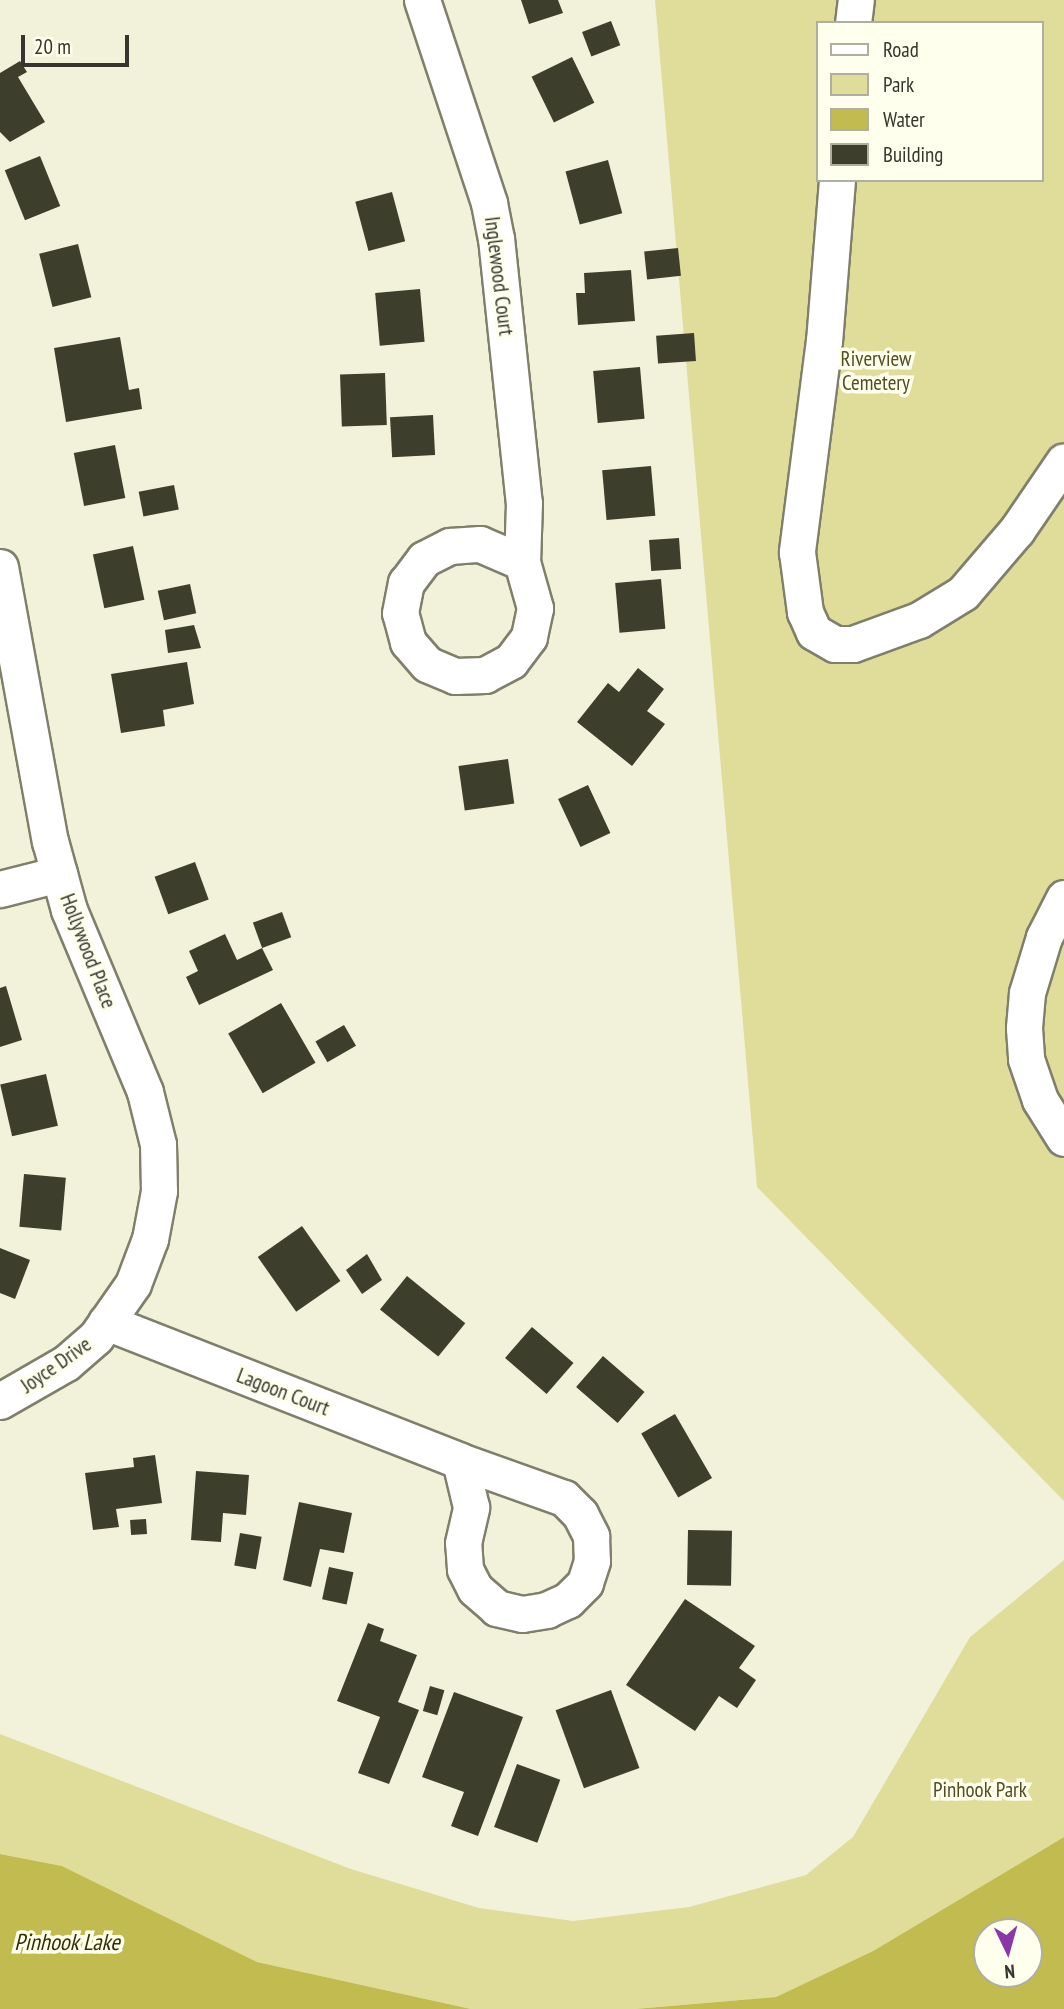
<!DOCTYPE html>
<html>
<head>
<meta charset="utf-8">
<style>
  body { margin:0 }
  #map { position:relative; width:1064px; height:2009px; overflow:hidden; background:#f2f2db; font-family:"PT Sans Narrow",sans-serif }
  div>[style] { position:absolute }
  .green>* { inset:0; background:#e0dd9b }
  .water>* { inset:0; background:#c2bc50 }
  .building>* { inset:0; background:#3e3e2c; transform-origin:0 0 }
  .roads { filter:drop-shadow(2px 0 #7f7f6b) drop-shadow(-2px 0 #7f7f6b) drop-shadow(0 2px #7f7f6b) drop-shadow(0 -2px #7f7f6b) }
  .minor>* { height:35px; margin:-17.5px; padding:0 17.5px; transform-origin:17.5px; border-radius:17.5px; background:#fff }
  span { translate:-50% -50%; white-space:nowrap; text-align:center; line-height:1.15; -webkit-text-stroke:7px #ffffed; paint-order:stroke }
  .street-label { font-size:21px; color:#36362e }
  .park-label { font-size:21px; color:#514f22 }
  .water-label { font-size:23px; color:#343101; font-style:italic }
  .legend { position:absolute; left:816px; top:21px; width:228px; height:161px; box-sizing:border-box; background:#ffffed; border:2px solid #afafa1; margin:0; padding:9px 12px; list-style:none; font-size:21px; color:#36362e }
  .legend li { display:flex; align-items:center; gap:14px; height:35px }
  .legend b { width:35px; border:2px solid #afafa1 }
  .north { position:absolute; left:973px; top:1918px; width:70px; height:70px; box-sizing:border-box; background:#ffffed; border:2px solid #afafa1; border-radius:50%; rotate:175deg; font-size:19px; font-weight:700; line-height:28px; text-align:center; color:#36362e }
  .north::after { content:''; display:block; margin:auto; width:24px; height:32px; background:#8a38a7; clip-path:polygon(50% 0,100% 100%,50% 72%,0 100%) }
  .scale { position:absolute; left:21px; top:35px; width:108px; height:32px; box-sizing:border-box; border:4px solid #36362e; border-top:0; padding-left:9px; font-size:21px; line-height:24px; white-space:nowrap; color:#36362e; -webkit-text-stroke:5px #ffffed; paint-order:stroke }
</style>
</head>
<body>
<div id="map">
  <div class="green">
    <div style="clip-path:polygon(evenodd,655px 0,1064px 0,1064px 1501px,757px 1187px,655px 0,817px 23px,1041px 23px,1041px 180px,817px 180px,817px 23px)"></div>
    <div style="clip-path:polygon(1064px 1560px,1064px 1837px,873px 1951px,776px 1997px,635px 2009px,471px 2009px,257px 1962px,62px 1866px,0 1854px,0 1734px,351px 1869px,479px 1908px,573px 1921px,689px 1907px,806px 1875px,853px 1837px,970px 1637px)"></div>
  </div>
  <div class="water">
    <div style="clip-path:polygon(evenodd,1064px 1837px,1064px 2009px,635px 2009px,776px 1997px,873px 1951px,1064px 1837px,987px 1932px,1029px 1932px,1029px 1974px,987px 1974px,987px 1932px)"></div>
    <div style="clip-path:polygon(0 1854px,62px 1866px,257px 1962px,471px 2009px,0 2009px)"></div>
  </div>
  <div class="building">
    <div style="clip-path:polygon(521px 0,558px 0,563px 13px,529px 24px)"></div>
    <div style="left:611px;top:21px;width:26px;height:31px;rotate:69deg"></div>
    <div style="left:572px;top:57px;width:51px;height:45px;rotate:64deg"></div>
    <div style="clip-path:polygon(20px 61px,27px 72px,18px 77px,45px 122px,10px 142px,0 132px,0 73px)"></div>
    <div style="left:40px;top:156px;width:54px;height:38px;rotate:68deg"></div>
    <div style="left:608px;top:160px;width:55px;height:44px;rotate:75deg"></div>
    <div style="left:392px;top:192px;width:51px;height:38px;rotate:75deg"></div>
    <div style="left:78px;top:244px;width:55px;height:40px;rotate:76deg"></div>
    <div style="left:678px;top:248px;width:28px;height:34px;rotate:84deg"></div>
    <div style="clip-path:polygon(631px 270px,635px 321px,578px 325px,576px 293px,585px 293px,584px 273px)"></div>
    <div style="left:420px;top:289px;width:53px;height:45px;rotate:85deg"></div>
    <div style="left:694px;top:333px;width:28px;height:38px;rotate:86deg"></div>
    <div style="clip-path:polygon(120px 337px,129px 390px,139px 388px,142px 409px,66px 422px,54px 348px)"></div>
    <div style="left:640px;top:367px;width:52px;height:47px;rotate:85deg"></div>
    <div style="left:385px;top:373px;width:52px;height:45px;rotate:88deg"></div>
    <div style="left:433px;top:415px;width:40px;height:43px;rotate:87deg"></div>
    <div style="left:115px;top:445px;width:54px;height:42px;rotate:79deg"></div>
    <div style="left:651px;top:466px;width:50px;height:49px;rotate:85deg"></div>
    <div style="left:174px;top:485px;width:25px;height:36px;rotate:79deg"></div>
    <div style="left:679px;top:538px;width:31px;height:30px;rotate:86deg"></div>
    <div style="left:133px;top:546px;width:55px;height:41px;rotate:78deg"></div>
    <div style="left:661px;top:579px;width:50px;height:46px;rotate:85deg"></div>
    <div style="left:190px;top:584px;width:30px;height:33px;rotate:78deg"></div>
    <div style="clip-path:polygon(194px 625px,201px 648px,168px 653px,165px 630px)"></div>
    <div style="clip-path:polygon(187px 662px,194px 704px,163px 710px,165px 726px,121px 733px,111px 674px)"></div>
    <div style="clip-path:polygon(638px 668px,664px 689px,647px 711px,665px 724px,632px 766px,577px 722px,608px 683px,619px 692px)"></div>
    <div style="left:508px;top:759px;width:45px;height:50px;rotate:82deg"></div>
    <div style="left:588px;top:785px;width:53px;height:33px;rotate:65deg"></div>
    <div style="left:195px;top:862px;width:40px;height:43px;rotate:70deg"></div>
    <div style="left:282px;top:912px;width:27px;height:31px;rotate:70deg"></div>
    <div style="clip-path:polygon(225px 934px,237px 960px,262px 948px,273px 970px,199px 1005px,186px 977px,198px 971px,189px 951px)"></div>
    <div style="clip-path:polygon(6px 986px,22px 1040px,0 1047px,0 988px)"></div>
    <div style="left:281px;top:1003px;width:69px;height:61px;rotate:60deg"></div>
    <div style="left:344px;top:1025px;width:24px;height:33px;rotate:60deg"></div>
    <div style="left:46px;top:1074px;width:53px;height:47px;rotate:77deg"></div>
    <div style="left:24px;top:1174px;width:42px;height:53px;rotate:5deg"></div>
    <div style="left:302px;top:1226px;width:67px;height:54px;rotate:55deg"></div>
    <div style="clip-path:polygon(0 1248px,30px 1260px,15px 1299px,0 1293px)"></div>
    <div style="clip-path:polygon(367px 1254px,382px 1280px,362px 1294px,346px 1270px)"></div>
    <div style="left:407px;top:1276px;width:75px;height:43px;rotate:39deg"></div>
    <div style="left:532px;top:1327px;width:55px;height:41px;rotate:41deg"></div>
    <div style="left:603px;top:1356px;width:55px;height:41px;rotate:41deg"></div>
    <div style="left:675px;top:1414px;width:74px;height:39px;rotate:60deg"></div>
    <div style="clip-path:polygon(155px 1455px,162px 1503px,116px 1509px,119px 1527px,93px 1530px,85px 1473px,134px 1467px,133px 1458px)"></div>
    <div style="clip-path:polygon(196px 1471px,249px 1475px,246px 1515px,223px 1513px,221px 1542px,191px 1540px)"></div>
    <div style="clip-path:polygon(299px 1502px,352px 1513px,344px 1553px,320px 1549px,311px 1587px,283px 1580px)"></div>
    <div style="left:146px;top:1519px;width:15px;height:16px;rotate:86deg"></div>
    <div style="left:688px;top:1530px;width:44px;height:55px;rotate:1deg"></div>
    <div style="left:240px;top:1533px;width:22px;height:33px;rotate:10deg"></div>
    <div style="left:329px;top:1567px;width:25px;height:33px;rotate:12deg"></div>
    <div style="clip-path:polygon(685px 1599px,755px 1646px,739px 1668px,756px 1680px,737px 1708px,719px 1696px,695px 1731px,626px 1685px)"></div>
    <div style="clip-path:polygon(368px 1623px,384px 1629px,380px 1641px,417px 1655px,398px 1702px,419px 1710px,389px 1784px,358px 1773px,380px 1717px,337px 1701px)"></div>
    <div style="left:430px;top:1686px;width:15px;height:26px;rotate:16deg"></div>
    <div style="left:611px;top:1690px;width:83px;height:59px;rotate:70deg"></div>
    <div style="clip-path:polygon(454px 1692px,523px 1717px,478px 1836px,451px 1826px,464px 1792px,422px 1777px)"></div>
    <div style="left:517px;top:1764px;width:46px;height:67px;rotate:20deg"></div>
  </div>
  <div class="roads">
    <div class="minor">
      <div style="left:422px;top:0;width:214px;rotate:71.7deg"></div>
      <div style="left:489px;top:203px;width:36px;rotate:79deg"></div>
      <div style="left:496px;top:238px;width:266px;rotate:84deg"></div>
      <div style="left:524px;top:503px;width:59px;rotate:91.9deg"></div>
      <div style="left:522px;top:562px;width:48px;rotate:74.2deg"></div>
      <div style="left:535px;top:608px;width:30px;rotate:102deg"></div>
      <div style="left:529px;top:637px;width:30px;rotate:127deg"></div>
      <div style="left:511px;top:661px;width:30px;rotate:152deg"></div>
      <div style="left:485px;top:675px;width:30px;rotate:178deg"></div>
      <div style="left:455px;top:676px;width:30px;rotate:-157deg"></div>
      <div style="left:427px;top:664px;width:29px;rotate:-131deg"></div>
      <div style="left:408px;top:642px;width:30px;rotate:-105deg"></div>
      <div style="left:400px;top:613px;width:31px;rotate:-79deg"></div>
      <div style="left:406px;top:583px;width:30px;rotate:-53deg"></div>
      <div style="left:424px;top:559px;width:29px;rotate:-27deg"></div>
      <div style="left:450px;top:546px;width:30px;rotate:-4deg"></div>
      <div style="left:480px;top:544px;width:46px;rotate:23.2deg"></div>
      <div style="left:853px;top:23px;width:23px;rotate:-83deg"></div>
      <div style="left:837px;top:180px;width:161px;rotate:94.6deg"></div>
      <div style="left:824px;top:340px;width:214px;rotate:97.3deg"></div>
      <div style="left:797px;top:552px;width:61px;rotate:82.4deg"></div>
      <div style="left:805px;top:612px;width:22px;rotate:66deg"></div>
      <div style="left:814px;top:632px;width:24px;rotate:30deg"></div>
      <div style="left:835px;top:644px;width:18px"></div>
      <div style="left:853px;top:644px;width:70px;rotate:-20deg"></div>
      <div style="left:919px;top:620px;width:52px;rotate:-31.5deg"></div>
      <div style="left:963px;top:593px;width:83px;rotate:-49.4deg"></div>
      <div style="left:1017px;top:530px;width:83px;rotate:-55.7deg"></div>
      <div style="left:0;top:567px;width:279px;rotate:79.7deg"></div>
      <div style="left:50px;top:841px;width:72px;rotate:74.6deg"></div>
      <div style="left:69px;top:910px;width:197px;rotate:67.3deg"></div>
      <div style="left:145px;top:1092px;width:54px;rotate:76deg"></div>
      <div style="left:158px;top:1144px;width:47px;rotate:88.8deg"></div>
      <div style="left:159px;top:1191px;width:49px;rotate:100.6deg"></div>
      <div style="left:150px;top:1239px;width:48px;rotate:110.7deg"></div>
      <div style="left:133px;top:1284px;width:65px;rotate:124.9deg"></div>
      <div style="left:96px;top:1337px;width:40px;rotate:139deg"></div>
      <div style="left:66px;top:1363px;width:76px;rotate:150.1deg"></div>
      <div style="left:0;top:889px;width:61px;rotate:-14.3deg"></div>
      <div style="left:1064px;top:898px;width:44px;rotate:117.1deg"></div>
      <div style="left:1044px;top:937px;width:59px;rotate:106.9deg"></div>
      <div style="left:1027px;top:993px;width:35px;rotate:95deg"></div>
      <div style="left:1024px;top:1028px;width:31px;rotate:86deg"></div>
      <div style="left:1026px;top:1059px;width:43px;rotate:71.1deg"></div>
      <div style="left:1040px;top:1100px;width:45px;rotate:57.7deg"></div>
      <div style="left:106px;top:1322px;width:380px;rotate:21.4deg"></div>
      <div style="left:460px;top:1461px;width:110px;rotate:19.6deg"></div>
      <div style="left:564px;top:1498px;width:23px;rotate:45deg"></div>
      <div style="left:580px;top:1514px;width:25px;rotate:63deg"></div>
      <div style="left:591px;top:1536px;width:25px;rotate:88deg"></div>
      <div style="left:592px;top:1561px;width:23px;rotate:108deg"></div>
      <div style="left:585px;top:1583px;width:24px;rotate:135deg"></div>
      <div style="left:568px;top:1600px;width:23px;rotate:155deg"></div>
      <div style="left:547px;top:1610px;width:25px;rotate:171deg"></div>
      <div style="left:522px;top:1614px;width:26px;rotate:-167deg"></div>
      <div style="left:497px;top:1608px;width:29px;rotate:-139deg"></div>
      <div style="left:475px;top:1589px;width:22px;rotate:-117deg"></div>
      <div style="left:465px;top:1569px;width:26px;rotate:-94deg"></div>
      <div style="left:463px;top:1543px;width:37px;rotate:-77deg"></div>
      <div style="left:471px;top:1507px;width:47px;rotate:-103.4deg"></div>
    </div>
  </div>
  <div class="street-label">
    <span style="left:499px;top:276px;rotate:83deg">Inglewood Court</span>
    <span style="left:88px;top:951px;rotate:69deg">Hollywood Place</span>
    <span style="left:56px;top:1365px;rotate:-35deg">Joyce Drive</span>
    <span style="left:283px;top:1392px;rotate:21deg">Lagoon Court</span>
  </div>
  <div class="park-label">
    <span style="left:876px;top:371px">Riverview<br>Cemetery</span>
    <span style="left:980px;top:1790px">Pinhook Park</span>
  </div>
  <div class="water-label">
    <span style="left:67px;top:1942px">Pinhook Lake</span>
  </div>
  <ul class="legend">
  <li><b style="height:9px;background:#fff"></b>Road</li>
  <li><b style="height:19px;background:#e0dd9b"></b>Park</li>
  <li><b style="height:19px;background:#c2bc50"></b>Water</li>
  <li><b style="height:19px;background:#3e3e2c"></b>Building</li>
  </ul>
  <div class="north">N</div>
  <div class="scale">20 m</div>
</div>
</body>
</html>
